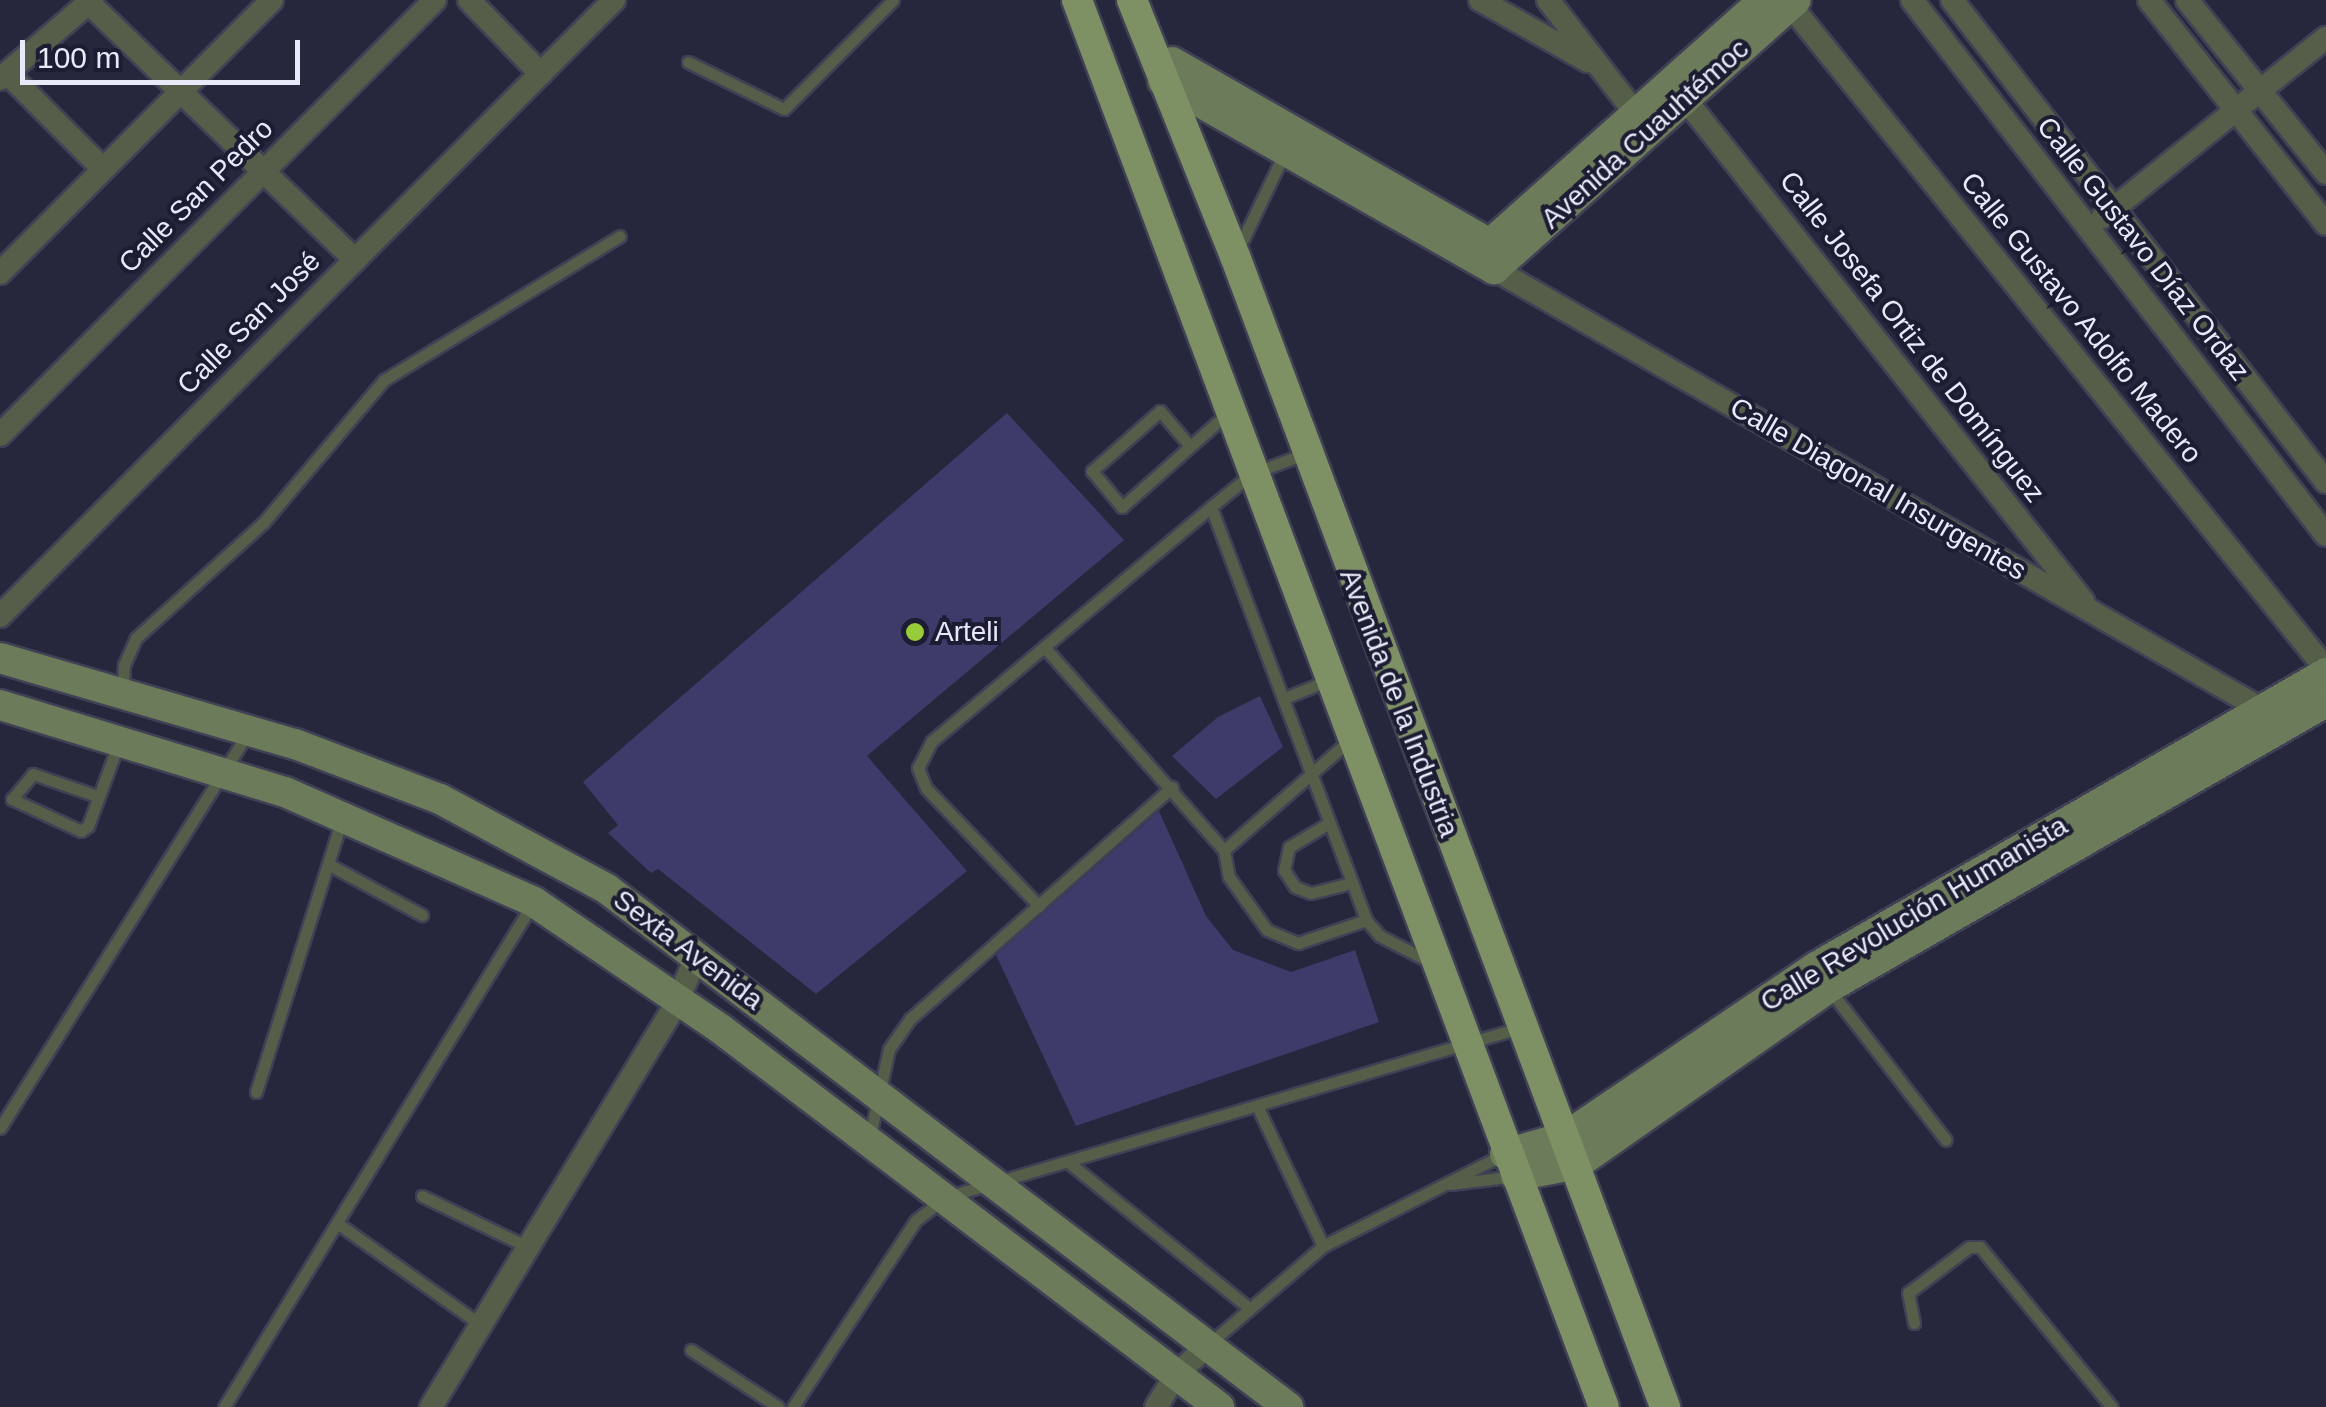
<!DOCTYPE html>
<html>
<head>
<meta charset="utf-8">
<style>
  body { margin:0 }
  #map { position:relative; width:2326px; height:1407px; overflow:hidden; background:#26263c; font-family:Arial,sans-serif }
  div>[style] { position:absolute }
  .building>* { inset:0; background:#3d3b6a }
  .roads { filter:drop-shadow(2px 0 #414156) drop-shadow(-2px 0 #414156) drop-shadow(0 2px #414156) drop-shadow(0 -2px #414156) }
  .lane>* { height:11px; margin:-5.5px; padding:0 5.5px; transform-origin:5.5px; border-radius:5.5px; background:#545e48 }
  .street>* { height:22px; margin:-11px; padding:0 11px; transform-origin:11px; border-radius:11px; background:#545e48 }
  .secondary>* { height:30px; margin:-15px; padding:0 15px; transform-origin:15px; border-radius:15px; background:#6c7b59 }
  .primary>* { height:30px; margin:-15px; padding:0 15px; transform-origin:15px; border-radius:15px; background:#7e9165 }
  .dots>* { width:28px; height:28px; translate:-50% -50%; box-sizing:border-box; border:5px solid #1c1c32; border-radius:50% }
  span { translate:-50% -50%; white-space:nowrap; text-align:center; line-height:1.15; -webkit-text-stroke:8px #1c1c32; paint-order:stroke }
  .street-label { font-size:28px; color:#e9eaf9 }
  .poi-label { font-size:28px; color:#e9eaf9 }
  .left { translate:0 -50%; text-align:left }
  .scale { position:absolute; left:20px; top:40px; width:280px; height:45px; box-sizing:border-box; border:5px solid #e9eaf9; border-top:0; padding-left:12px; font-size:30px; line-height:35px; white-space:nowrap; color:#e9eaf9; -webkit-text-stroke:8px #1c1c32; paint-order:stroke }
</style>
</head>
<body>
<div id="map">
  <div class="building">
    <div style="clip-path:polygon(1007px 413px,1124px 540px,867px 756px,967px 871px,816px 994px,658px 869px,651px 873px,608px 833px,618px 825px,583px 782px)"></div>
    <div style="clip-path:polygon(1260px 696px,1283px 747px,1216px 799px,1172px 756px,1218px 717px)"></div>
    <div style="clip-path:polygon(1159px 811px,1206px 916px,1233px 950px,1291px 972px,1355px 950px,1379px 1022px,1076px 1126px,996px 955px)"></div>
  </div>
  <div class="roads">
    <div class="lane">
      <div style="left:688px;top:62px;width:107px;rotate:26.1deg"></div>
      <div style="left:784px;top:109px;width:154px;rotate:-45deg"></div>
      <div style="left:1237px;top:252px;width:111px;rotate:-64.4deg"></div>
      <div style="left:1190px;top:446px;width:46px;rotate:-130.6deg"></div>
      <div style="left:1160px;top:411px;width:91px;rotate:138.6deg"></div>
      <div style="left:1092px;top:471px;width:47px;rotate:50.2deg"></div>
      <div style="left:1122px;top:507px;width:142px;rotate:-41.6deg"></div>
      <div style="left:1211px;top:507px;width:52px;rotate:-39.5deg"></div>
      <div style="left:1251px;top:474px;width:57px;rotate:-20.7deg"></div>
      <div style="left:1046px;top:649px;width:268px;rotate:48.5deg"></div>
      <div style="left:123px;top:690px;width:25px;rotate:-88deg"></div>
      <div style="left:124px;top:665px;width:30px;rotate:-66deg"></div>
      <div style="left:136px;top:638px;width:171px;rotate:-42.2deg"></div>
      <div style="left:263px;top:523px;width:187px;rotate:-49.8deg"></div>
      <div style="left:384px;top:380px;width:276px;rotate:-31.4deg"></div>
      <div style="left:1287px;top:697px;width:45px;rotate:-22deg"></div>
      <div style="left:1351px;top:739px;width:169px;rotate:138.8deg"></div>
      <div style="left:1224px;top:850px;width:27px;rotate:80deg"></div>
      <div style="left:1229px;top:877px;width:65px;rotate:54.4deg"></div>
      <div style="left:1267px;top:930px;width:34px;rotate:23deg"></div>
      <div style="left:1298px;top:943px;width:72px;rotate:-18.7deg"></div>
      <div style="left:97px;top:796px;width:68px;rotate:-161deg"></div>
      <div style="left:33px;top:774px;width:33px;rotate:130deg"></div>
      <div style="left:12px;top:799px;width:76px;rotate:24.9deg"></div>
      <div style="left:81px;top:831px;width:9px;rotate:-36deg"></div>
      <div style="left:88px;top:826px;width:90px;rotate:-69.7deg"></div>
      <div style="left:1329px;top:823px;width:47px;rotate:149deg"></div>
      <div style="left:1289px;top:847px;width:24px;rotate:102deg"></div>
      <div style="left:1284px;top:870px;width:20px;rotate:57deg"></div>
      <div style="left:1295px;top:887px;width:17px;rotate:21deg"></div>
      <div style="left:1311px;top:893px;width:41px;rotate:-14deg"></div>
      <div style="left:328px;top:864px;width:107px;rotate:28.5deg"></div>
      <div style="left:1039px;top:906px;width:163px;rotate:-133.8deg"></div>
      <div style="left:926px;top:788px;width:22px;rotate:-112deg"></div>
      <div style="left:918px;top:768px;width:30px;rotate:-63deg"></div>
      <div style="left:932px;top:741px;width:364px;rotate:-40deg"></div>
      <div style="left:1211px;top:507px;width:441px;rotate:69.4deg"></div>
      <div style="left:1366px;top:920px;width:21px;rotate:49deg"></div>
      <div style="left:1380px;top:936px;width:59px;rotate:27.4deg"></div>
      <div style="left:1828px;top:988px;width:192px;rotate:52.2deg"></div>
      <div style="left:256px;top:1092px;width:286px;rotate:-72.5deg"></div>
      <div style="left:1259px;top:1110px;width:150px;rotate:64.8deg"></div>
      <div style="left:0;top:1128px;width:465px;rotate:-57.9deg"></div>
      <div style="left:870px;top:1136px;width:89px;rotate:-77.7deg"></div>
      <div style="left:889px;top:1049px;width:37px;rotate:-55deg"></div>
      <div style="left:910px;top:1019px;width:350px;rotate:-41.5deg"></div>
      <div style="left:1068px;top:1162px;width:233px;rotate:38.9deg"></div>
      <div style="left:1450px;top:1184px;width:66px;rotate:-6.9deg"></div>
      <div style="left:422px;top:1196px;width:118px;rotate:25.7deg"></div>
      <div style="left:337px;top:1223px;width:176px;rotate:35.3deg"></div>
      <div style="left:1914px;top:1323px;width:31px;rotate:-101deg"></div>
      <div style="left:1908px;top:1293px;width:76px;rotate:-37deg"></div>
      <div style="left:1969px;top:1247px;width:11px"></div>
      <div style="left:1980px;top:1247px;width:207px;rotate:50.5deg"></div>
      <div style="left:1210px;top:1343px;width:149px;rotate:-40.6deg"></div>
      <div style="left:1323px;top:1246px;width:203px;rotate:-26.9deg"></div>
      <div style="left:691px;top:1350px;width:104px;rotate:33.2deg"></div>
      <div style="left:224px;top:1407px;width:591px;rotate:-58.49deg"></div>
      <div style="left:793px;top:1407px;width:222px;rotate:-56.7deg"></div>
      <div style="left:915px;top:1221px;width:39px;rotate:-38deg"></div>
      <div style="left:946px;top:1197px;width:601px;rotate:-16.44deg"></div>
    </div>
    <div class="street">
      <div style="left:469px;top:0;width:103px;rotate:45.8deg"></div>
      <div style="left:1480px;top:0;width:124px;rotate:29.5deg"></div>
      <div style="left:1548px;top:0;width:144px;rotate:52.3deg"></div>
      <div style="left:1912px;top:0;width:676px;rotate:52.27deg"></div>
      <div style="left:1952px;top:0;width:610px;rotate:52.19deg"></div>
      <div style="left:2149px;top:0;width:285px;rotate:51.7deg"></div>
      <div style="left:2187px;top:0;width:222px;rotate:51.2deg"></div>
      <div style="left:89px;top:3px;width:370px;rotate:44deg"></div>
      <div style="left:1790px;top:5px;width:853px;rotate:51.09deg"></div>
      <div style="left:7px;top:73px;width:136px;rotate:45deg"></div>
      <div style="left:0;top:79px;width:121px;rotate:-40.7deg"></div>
      <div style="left:1685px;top:99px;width:641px;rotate:51.59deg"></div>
      <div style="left:2103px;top:217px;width:286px;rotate:-38.8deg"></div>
      <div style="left:1491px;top:254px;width:15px;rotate:79deg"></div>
      <div style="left:1494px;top:269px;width:886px;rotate:29.83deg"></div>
      <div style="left:0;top:273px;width:385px;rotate:-45.1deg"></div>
      <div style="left:0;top:435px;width:615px;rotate:-45deg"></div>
      <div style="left:0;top:616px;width:870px;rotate:-45.09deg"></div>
      <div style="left:431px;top:1407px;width:476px;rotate:-58.7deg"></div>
      <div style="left:678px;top:1000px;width:47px;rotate:-67.3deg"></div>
      <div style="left:1156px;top:1407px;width:38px;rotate:-58deg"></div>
      <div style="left:1176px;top:1375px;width:42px;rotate:-43.1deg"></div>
    </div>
    <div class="secondary">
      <div style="left:1172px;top:62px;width:366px;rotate:29.8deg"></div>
      <div style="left:1490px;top:244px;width:367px;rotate:-41.7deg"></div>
      <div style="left:1163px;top:81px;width:381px;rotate:29.6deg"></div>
      <div style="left:1494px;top:269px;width:404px;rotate:-41.7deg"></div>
      <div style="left:0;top:658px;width:307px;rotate:16.3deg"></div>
      <div style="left:295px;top:744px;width:155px;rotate:20.8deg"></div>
      <div style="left:440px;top:799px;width:190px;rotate:28.3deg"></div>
      <div style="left:607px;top:889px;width:856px;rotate:37.26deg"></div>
      <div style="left:0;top:705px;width:298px;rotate:17deg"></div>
      <div style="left:285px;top:792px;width:272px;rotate:23.8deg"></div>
      <div style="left:534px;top:902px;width:227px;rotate:34.2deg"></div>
      <div style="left:722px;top:1030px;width:624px;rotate:37.18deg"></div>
      <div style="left:1505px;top:1154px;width:62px;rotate:-15.8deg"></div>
      <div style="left:1565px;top:1137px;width:303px;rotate:-34.1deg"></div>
      <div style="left:1816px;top:967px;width:589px;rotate:-29.96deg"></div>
      <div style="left:1516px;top:1176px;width:62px;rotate:-11.1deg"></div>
      <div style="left:1577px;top:1164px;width:307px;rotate:-35deg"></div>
      <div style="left:1828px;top:988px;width:574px;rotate:-29.87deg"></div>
    </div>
    <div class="primary">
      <div style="left:1077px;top:0;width:1502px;rotate:69.47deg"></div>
      <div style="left:1132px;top:0;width:276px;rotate:68.1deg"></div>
      <div style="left:1235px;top:256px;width:1229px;rotate:69.51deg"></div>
    </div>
  </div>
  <div class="dots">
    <div style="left:915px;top:632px;background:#98cb38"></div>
  </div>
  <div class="street-label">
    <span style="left:1645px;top:134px;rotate:-42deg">Avenida Cuauhtémoc</span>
    <span style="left:196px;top:196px;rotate:-45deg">Calle San Pedro</span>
    <span style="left:2143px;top:249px;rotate:52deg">Calle Gustavo Díaz Ordaz</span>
    <span style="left:2081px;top:318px;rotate:51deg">Calle Gustavo Adolfo Madero</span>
    <span style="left:249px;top:323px;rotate:-45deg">Calle San José</span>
    <span style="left:1912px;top:337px;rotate:52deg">Calle Josefa Ortiz de Domínguez</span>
    <span style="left:1878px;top:489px;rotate:30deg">Calle Diagonal Insurgentes</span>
    <span style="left:1399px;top:703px;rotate:69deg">Avenida de la Industria</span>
    <span style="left:1914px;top:914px;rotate:-31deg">Calle Revolución Humanista</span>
    <span style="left:688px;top:950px;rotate:37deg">Sexta Avenida</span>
  </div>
  <div class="poi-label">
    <span class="left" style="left:935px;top:632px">Arteli</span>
  </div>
  <div class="scale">100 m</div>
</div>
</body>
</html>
